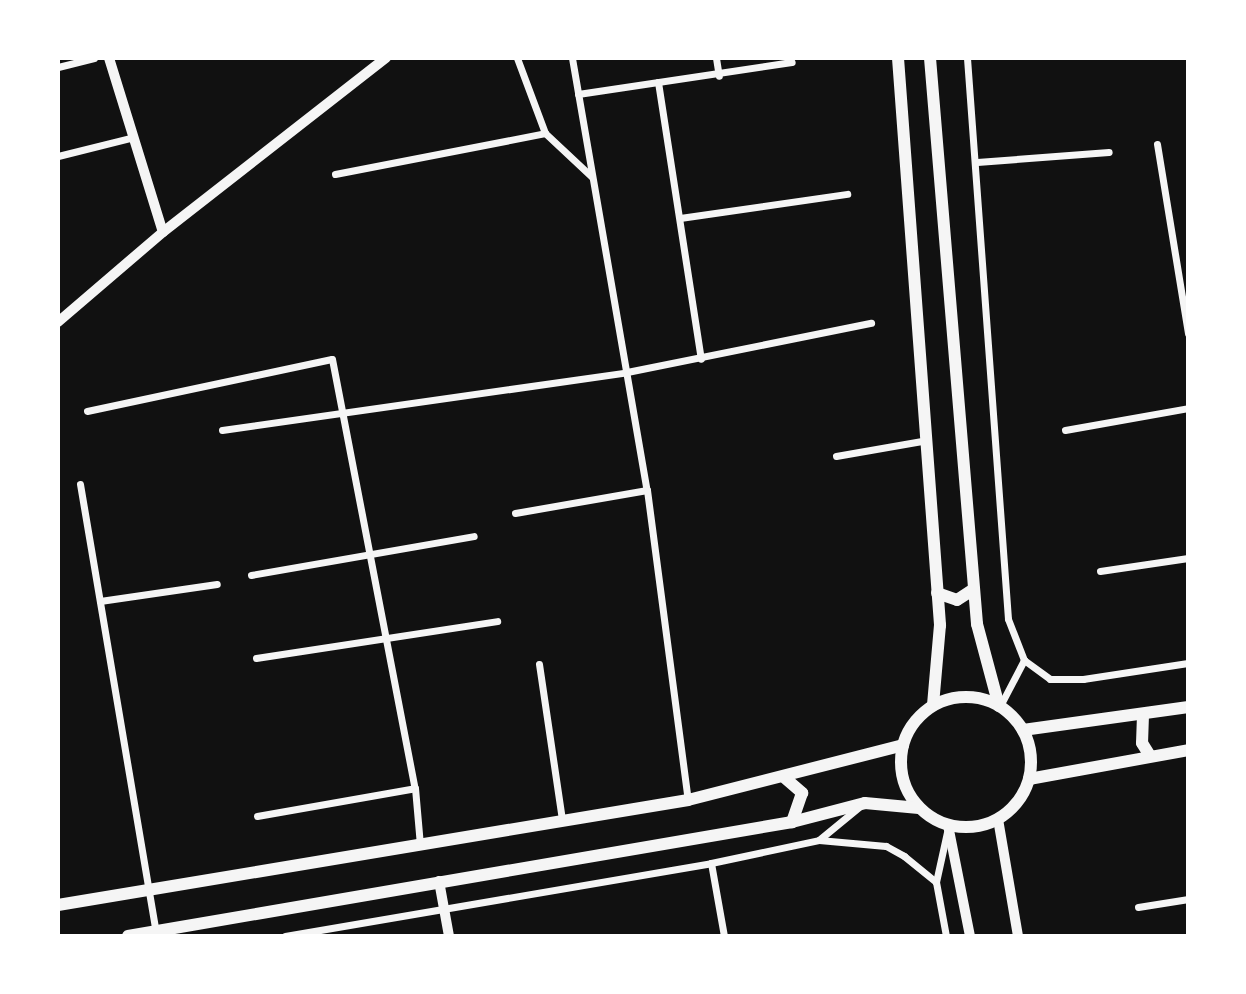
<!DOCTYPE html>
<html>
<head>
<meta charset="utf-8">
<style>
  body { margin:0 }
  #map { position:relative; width:1246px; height:994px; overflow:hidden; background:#111; font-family:Cabin,sans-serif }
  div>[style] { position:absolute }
  .minor>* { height:7px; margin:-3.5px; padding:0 3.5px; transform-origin:3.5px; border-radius:3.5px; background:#f5f5f5 }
  .tertiary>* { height:10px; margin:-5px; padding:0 5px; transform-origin:5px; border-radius:5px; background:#f5f5f5 }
  .secondary>* { height:10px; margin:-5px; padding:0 5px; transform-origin:5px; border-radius:5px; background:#f5f5f5 }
  .primary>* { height:12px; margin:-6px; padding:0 6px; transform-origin:6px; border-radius:6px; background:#f5f5f5 }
  .primary>.ring { margin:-6px; padding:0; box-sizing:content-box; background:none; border:12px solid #f5f5f5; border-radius:50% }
  span { translate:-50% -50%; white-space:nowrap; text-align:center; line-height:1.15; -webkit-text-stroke:5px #fff; paint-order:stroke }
  .frame { position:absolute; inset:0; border:60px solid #fff; pointer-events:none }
</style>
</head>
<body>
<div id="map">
  <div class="minor">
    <div style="left:517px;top:58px;width:80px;rotate:69.5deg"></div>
    <div style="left:545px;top:133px;width:64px;rotate:43.1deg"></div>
    <div style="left:572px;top:58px;width:438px;rotate:80.2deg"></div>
    <div style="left:647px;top:490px;width:313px;rotate:82.5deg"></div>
    <div style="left:716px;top:58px;width:18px;rotate:81deg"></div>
    <div style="left:967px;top:58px;width:562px;rotate:85.82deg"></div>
    <div style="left:1008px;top:619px;width:44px;rotate:68.7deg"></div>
    <div style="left:1024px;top:660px;width:32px;rotate:36deg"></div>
    <div style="left:1050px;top:679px;width:33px"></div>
    <div style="left:1083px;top:679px;width:106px;rotate:-8.7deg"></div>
    <div style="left:58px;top:67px;width:37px;rotate:-14deg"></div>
    <div style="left:658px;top:82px;width:280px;rotate:81.2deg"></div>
    <div style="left:578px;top:94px;width:216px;rotate:-8.5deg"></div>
    <div style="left:1157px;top:144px;width:192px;rotate:80.7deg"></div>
    <div style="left:58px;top:156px;width:78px;rotate:-14deg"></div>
    <div style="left:977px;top:162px;width:132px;rotate:-4.3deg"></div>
    <div style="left:335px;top:174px;width:214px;rotate:-11deg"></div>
    <div style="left:680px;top:218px;width:169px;rotate:-8.2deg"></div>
    <div style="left:87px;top:411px;width:250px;rotate:-12deg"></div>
    <div style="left:332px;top:359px;width:437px;rotate:79.1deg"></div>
    <div style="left:415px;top:788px;width:57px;rotate:85deg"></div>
    <div style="left:222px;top:430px;width:409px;rotate:-8.1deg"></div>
    <div style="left:627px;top:372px;width:249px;rotate:-11.4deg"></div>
    <div style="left:1065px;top:430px;width:125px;rotate:-10.1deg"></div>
    <div style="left:836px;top:456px;width:93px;rotate:-9.9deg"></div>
    <div style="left:80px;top:484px;width:454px;rotate:80.4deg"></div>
    <div style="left:515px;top:513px;width:134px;rotate:-9.9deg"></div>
    <div style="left:1100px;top:571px;width:89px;rotate:-8.4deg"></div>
    <div style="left:251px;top:575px;width:226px;rotate:-9.9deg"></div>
    <div style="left:100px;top:601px;width:118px;rotate:-8.3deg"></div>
    <div style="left:256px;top:658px;width:244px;rotate:-8.7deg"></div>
    <div style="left:539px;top:664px;width:158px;rotate:81.6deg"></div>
    <div style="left:1000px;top:706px;width:52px;rotate:-62.4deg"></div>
    <div style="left:257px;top:816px;width:160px;rotate:-10deg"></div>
    <div style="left:820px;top:839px;width:50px;rotate:-39.4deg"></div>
    <div style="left:711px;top:863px;width:74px;rotate:79.9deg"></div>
    <div style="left:936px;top:882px;width:51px;rotate:-77.6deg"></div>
    <div style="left:1138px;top:907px;width:51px;rotate:-9.1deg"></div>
    <div style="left:285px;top:936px;width:432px;rotate:-9.7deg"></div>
    <div style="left:711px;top:863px;width:110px;rotate:-12deg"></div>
    <div style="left:819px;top:840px;width:67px;rotate:5.1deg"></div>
    <div style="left:886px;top:846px;width:21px;rotate:29deg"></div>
    <div style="left:904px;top:856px;width:41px;rotate:39.1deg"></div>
    <div style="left:936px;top:882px;width:55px;rotate:79.5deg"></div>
  </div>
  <div class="tertiary">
    <div style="left:109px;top:58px;width:182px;rotate:72.8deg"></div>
    <div style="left:58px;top:322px;width:138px;rotate:-40.6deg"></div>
    <div style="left:163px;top:232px;width:283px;rotate:-38deg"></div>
    <div style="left:439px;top:881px;width:56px;rotate:79.7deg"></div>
  </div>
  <div class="secondary">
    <div style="left:998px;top:819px;width:119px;rotate:80.3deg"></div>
    <div style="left:948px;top:825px;width:113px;rotate:78.8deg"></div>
  </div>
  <div class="primary">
    <div style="left:898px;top:58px;width:569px;rotate:85.76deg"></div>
    <div style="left:940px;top:625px;width:80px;rotate:95deg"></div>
    <div style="left:930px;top:58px;width:568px;rotate:85.25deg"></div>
    <div style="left:977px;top:624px;width:85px;rotate:75deg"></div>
    <div style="left:937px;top:593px;width:21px;rotate:19deg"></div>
    <div style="left:957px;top:600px;width:20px;rotate:-33deg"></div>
    <div class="ring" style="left:901px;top:697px;width:118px;height:118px"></div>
    <div style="left:1143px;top:715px;width:28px;rotate:92deg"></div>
    <div style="left:1142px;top:743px;width:15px;rotate:58deg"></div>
    <div style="left:1023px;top:730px;width:167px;rotate:-7.9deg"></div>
    <div style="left:785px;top:778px;width:23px;rotate:41deg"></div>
    <div style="left:802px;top:793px;width:31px;rotate:109deg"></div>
    <div style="left:1029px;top:779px;width:162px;rotate:-10.3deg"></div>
    <div style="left:58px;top:905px;width:639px;rotate:-9.46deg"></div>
    <div style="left:688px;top:800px;width:222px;rotate:-14.3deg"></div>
    <div style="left:128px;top:936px;width:674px;rotate:-9.74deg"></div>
    <div style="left:792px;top:822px;width:75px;rotate:-14.6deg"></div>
    <div style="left:865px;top:803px;width:54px;rotate:5.3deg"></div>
  </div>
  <div class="frame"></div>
</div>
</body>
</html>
